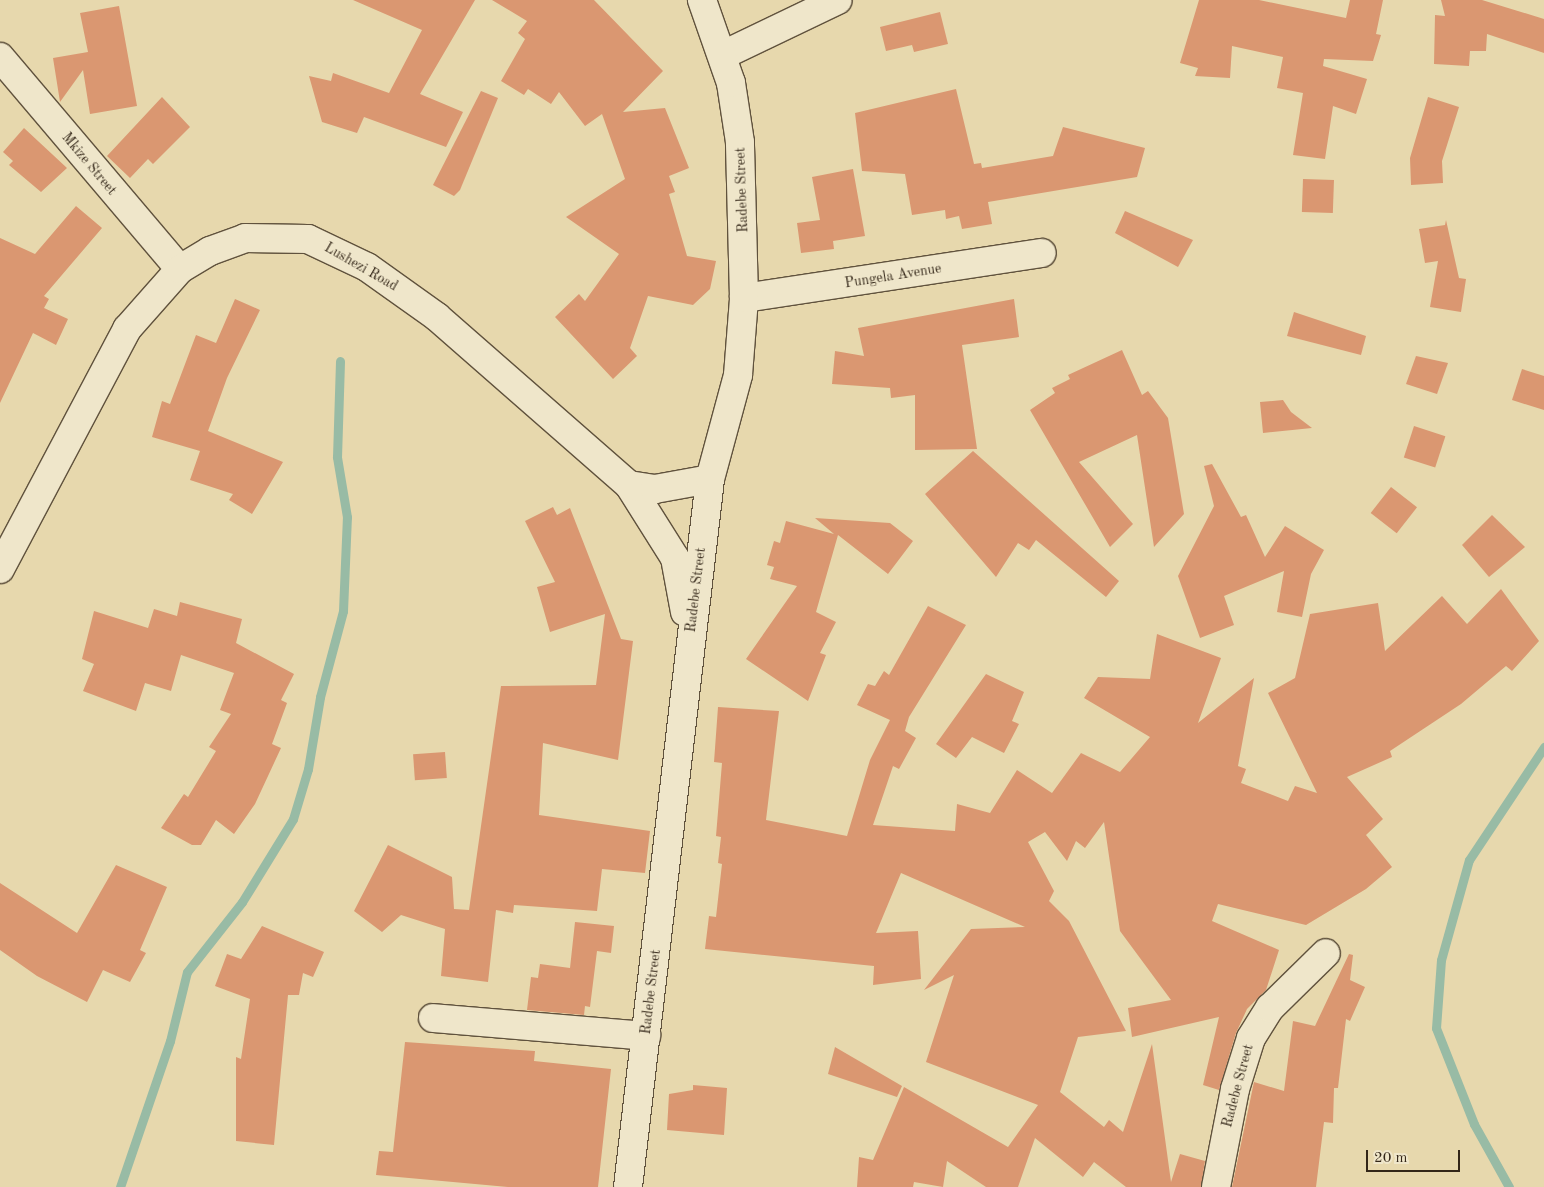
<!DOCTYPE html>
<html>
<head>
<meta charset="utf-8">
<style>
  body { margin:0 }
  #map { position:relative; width:1544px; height:1187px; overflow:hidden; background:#e7d8ad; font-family:"Old Standard TT",serif }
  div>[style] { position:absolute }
  .stream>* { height:9px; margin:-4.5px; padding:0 4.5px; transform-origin:4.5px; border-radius:4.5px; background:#98bba5 }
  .building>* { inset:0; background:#da9771; transform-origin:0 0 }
  .roads { filter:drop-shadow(1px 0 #60523d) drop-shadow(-1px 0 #60523d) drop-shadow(0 1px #60523d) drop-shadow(0 -1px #60523d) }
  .minor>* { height:28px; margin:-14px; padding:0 14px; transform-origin:14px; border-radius:14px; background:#efe6ca }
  span { translate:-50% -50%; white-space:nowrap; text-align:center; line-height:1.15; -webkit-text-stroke:4px #efe6ca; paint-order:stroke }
  .street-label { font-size:14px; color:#332618 }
  .scale { position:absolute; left:1366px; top:1150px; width:94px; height:22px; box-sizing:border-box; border:2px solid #332618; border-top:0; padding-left:6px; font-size:15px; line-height:18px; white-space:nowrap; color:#332618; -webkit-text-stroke:4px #efe6ca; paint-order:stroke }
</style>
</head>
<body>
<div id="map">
  <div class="stream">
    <div style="left:120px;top:1187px;width:154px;rotate:-71.1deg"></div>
    <div style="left:170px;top:1041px;width:71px;rotate:-76.2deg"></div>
    <div style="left:187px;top:972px;width:89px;rotate:-51.8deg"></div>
    <div style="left:242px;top:902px;width:97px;rotate:-58.4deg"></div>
    <div style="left:293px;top:819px;width:52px;rotate:-73.3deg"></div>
    <div style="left:308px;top:769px;width:73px;rotate:-80.5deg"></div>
    <div style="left:320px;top:697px;width:89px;rotate:-75deg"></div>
    <div style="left:343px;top:611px;width:94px;rotate:-87.6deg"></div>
    <div style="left:347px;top:517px;width:61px;rotate:-99.5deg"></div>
    <div style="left:337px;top:457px;width:96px;rotate:-88.2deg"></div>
    <div style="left:1509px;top:1187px;width:72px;rotate:-119.1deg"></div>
    <div style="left:1474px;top:1124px;width:103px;rotate:-111.6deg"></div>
    <div style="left:1436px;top:1028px;width:68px;rotate:-85.8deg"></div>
    <div style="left:1441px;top:960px;width:104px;rotate:-74.4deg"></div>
    <div style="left:1469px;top:860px;width:136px;rotate:-56.4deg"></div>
  </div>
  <div class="building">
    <div style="clip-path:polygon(353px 0,475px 0,420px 94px,463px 112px,446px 147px,364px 117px,357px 133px,322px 122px,309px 76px,331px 81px,333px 73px,389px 93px,422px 30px)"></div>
    <div style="clip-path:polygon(492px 0,594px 0,663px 71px,623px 112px,665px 108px,689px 168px,669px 176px,675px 192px,669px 194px,687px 256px,716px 261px,710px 289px,693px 305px,648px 296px,630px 348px,637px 356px,613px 379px,555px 317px,579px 294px,585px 301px,619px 254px,566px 217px,625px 179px,602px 114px,585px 126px,559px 92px,551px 104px,528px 89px,524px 95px,501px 81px,525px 39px,518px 33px,527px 21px)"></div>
    <div style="clip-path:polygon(1199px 0,1259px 0,1346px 18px,1350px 0,1383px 0,1376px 34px,1381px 35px,1373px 61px,1324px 59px,1323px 66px,1367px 79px,1356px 114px,1333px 106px,1325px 159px,1293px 155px,1303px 93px,1277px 88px,1283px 57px,1232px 46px,1230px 78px,1195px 76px,1198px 68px,1180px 63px)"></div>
    <div style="clip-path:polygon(1441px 0,1482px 0,1544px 19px,1544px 53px,1487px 34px,1486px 51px,1470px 51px,1469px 66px,1434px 64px,1435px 15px,1445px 16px)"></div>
    <div style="clip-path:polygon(119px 6px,137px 106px,90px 114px,83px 70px,60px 102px,53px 58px,88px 52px,80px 13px)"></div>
    <div style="clip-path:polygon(940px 12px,948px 44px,914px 52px,912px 45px,886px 51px,880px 27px)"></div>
    <div style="clip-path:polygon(956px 89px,974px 164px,981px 163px,982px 168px,1053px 156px,1063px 127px,1145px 148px,1137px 177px,988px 202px,992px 224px,962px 229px,959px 216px,946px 219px,945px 210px,912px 215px,905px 174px,862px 171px,855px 113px)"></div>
    <div style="clip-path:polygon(481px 91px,498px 98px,460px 190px,454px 196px,433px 185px)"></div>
    <div style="clip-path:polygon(162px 97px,190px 127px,153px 164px,148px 159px,130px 178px,107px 156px)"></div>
    <div style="clip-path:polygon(1428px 97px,1459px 107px,1442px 161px,1443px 183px,1411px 185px,1410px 158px)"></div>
    <div style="clip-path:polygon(24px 128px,67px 168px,41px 192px,9px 165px,13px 161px,3px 152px)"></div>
    <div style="clip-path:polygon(853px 169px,865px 236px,833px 241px,834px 249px,801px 253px,797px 223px,820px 220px,812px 177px)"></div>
    <div style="left:1303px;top:179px;width:31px;height:33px;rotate:2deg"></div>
    <div style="clip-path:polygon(76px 206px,102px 228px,44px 296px,49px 299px,44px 308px,68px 319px,56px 345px,33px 333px,0 403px,0 238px,35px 254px)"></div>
    <div style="clip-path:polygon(1125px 211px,1193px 240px,1178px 267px,1115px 233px)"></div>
    <div style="clip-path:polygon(1446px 220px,1459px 278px,1466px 279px,1461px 312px,1430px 307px,1438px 261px,1425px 263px,1419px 229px,1445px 225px)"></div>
    <div style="clip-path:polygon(235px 299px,260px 310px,227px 378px,208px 431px,283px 462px,252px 514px,229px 500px,233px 494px,190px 480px,200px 451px,152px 437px,162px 401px,170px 404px,196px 335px,216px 343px)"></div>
    <div style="clip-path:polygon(1014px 299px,1019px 337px,962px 345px,977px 449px,915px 450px,915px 395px,891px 398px,890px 388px,832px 384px,835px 351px,864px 356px,858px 328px)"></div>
    <div style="clip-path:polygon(1294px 312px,1366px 336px,1361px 355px,1287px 336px)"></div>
    <div style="clip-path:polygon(1122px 350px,1142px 395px,1148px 391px,1168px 418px,1184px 514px,1154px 547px,1137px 435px,1079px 462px,1133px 524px,1110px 547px,1030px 410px,1055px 393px,1052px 388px,1070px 379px,1068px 375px)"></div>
    <div style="clip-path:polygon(1416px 356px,1448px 363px,1437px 394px,1406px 384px)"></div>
    <div style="clip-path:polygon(1522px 369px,1544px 376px,1544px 410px,1512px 400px)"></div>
    <div style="clip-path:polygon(1283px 400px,1291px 412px,1312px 428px,1263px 433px,1260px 402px)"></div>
    <div style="left:1414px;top:426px;width:33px;height:33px;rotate:18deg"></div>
    <div style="clip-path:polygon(973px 451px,1119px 581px,1106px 597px,1036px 540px,1029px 550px,1018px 543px,996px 577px,925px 494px)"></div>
    <div style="clip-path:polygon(1212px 464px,1241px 517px,1246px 515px,1265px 557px,1285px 526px,1324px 550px,1311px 574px,1302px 617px,1277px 612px,1284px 571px,1224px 596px,1234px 625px,1200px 638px,1178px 576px,1214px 506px,1204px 466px)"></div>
    <div style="left:1391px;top:487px;width:33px;height:33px;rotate:38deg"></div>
    <div style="clip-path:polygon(553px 507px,557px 515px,570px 508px,621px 639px,633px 641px,618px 760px,543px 743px,539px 815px,650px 831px,645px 873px,602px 869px,597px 911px,514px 905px,513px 913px,496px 910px,488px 982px,441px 976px,445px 929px,401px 915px,382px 932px,354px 911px,388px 845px,452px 877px,454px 909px,469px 910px,501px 686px,596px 685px,605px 614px,550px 632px,537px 587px,555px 582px,525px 521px)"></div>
    <div style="clip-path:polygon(1492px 515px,1525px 547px,1489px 577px,1462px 545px)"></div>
    <div style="clip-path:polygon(815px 518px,890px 523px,913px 541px,888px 574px,838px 535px,816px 612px,836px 622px,820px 653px,826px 655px,808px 701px,746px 659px,797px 586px,770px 579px,774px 567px,767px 565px,774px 541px,780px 543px,786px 521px,834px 534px)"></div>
    <div style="clip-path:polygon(1501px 589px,1539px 641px,1512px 671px,1506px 666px,1461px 704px,1390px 751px,1392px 757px,1347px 777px,1383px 819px,1366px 835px,1392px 867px,1366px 889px,1306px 925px,1218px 904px,1212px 921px,1279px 950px,1266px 990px,1247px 1009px,1236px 1033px,1219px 1090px,1203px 1085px,1219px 1017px,1132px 1037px,1128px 1008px,1171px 1000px,1120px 931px,1104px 822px,1085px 848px,1076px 841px,1067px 861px,1045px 832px,1028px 842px,1054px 891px,1049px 901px,1069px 921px,1126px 1031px,1078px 1037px,1060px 1092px,1104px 1127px,1109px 1120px,1123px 1132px,1152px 1044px,1171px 1182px,1180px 1154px,1205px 1161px,1201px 1187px,1126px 1187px,1094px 1162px,1083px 1177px,1035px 1138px,1018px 1187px,986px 1187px,947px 1161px,943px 1187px,914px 1182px,913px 1187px,857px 1187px,859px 1157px,873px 1160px,904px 1087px,1008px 1147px,1038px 1105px,926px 1062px,954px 975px,924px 990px,971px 929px,1025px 927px,901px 873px,876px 933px,918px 931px,921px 979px,873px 985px,874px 966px,705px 949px,709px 916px,716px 917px,722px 864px,718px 863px,721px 837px,716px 836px,722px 763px,714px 762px,718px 707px,779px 711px,766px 820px,847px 836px,870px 760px,890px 720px,857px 705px,868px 684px,875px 686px,884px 671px,889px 675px,928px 606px,966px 625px,909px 717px,905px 731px,916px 738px,899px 769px,893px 766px,873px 825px,955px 831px,957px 804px,990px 813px,1017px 770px,1052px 793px,1081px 753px,1120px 772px,1150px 737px,1084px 698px,1098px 677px,1150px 679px,1157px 634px,1221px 658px,1198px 723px,1254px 678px,1238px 766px,1246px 769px,1241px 783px,1288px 801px,1295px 786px,1317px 793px,1268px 693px,1295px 678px,1310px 614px,1378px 603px,1385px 651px,1442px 596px,1467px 624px)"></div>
    <div style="clip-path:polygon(180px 602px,242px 619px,236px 643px,294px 674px,281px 700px,287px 703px,272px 744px,281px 748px,255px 804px,234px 834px,216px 820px,201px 845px,192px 845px,161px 828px,184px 794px,188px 797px,216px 751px,209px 747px,231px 714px,220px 710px,234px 673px,181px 655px,171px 691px,145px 683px,136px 711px,83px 691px,94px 664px,82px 659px,94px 611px,148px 628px,154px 609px,177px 616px)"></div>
    <div style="clip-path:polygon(986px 674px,1024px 692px,1012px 721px,1019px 724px,1004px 753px,972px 737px,956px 758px,936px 744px)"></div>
    <div style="left:445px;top:752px;width:26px;height:32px;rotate:86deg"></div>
    <div style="clip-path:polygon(116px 865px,167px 887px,140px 950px,146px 953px,130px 982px,103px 970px,87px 1002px,37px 976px,0 950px,0 883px,77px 933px)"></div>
    <div style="clip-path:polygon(575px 922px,614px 926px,611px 953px,597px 951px,590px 1007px,585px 1006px,584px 1015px,527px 1010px,531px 977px,538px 978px,540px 964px,570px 968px)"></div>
    <div style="clip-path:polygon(262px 926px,324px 952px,313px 977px,303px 973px,299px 995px,288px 995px,274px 1145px,236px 1141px,236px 1057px,241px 1059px,250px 999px,215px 986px,227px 954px,241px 959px)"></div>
    <div style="clip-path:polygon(1349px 954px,1353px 955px,1350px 980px,1365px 987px,1350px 1021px,1346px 1019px,1338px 1088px,1334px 1088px,1333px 1123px,1324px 1122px,1316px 1187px,1232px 1187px,1254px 1082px,1284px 1091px,1293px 1021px,1315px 1026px)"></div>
    <div style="clip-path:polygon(405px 1042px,535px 1051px,534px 1061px,611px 1069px,598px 1187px,508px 1187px,376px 1175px,379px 1151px,393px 1152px)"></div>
    <div style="clip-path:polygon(835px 1047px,902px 1086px,897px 1097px,828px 1074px)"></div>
    <div style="clip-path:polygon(693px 1085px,727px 1088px,724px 1135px,667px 1130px,669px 1094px,693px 1090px)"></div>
  </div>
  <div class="roads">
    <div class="minor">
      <div style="left:723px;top:55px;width:127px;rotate:-25.6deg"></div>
      <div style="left:0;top:57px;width:278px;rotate:49.7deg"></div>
      <div style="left:744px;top:298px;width:301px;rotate:-8.6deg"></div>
      <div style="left:629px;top:485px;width:86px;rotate:57.8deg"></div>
      <div style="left:675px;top:558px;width:55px;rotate:79.5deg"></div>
      <div style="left:0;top:569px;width:272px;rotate:-62.1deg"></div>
      <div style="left:127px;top:329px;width:80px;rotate:-48.5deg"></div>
      <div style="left:180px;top:269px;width:35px;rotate:-31deg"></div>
      <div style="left:210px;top:251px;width:37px;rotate:-20deg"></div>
      <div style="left:245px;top:238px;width:63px;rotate:0.9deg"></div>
      <div style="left:308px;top:239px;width:65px;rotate:25.4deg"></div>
      <div style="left:367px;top:267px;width:86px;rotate:35.5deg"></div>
      <div style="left:437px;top:317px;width:255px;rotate:41.2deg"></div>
      <div style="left:629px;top:485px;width:26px;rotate:9deg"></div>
      <div style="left:655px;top:489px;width:56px;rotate:-10.3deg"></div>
      <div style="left:433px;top:1018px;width:214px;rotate:4.8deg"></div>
      <div style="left:628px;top:1187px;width:713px;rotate:-83.39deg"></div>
      <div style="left:710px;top:479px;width:108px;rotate:-74.9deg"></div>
      <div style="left:738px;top:375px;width:77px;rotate:-85.5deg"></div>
      <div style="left:744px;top:298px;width:156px;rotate:-91.5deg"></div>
      <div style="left:740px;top:142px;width:60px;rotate:-98.7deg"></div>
      <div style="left:731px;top:83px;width:88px;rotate:-109.3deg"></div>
      <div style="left:1216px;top:1187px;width:100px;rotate:-79deg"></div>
      <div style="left:1235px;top:1089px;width:53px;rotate:-72.6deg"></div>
      <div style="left:1251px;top:1038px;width:36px;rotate:-58deg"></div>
      <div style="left:1270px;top:1008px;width:78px;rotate:-44.5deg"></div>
    </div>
  </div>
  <div class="street-label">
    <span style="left:89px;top:164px;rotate:50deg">Mkize Street</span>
    <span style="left:742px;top:190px;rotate:-92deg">Radebe Street</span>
    <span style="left:361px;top:267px;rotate:30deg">Lushezi Road</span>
    <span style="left:893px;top:276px;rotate:-9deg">Pungela Avenue</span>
    <span style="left:696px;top:590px;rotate:-83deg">Radebe Street</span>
    <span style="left:651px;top:992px;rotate:-83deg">Radebe Street</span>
    <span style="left:1238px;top:1086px;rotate:-75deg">Radebe Street</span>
  </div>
  <div class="scale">20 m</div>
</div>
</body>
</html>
